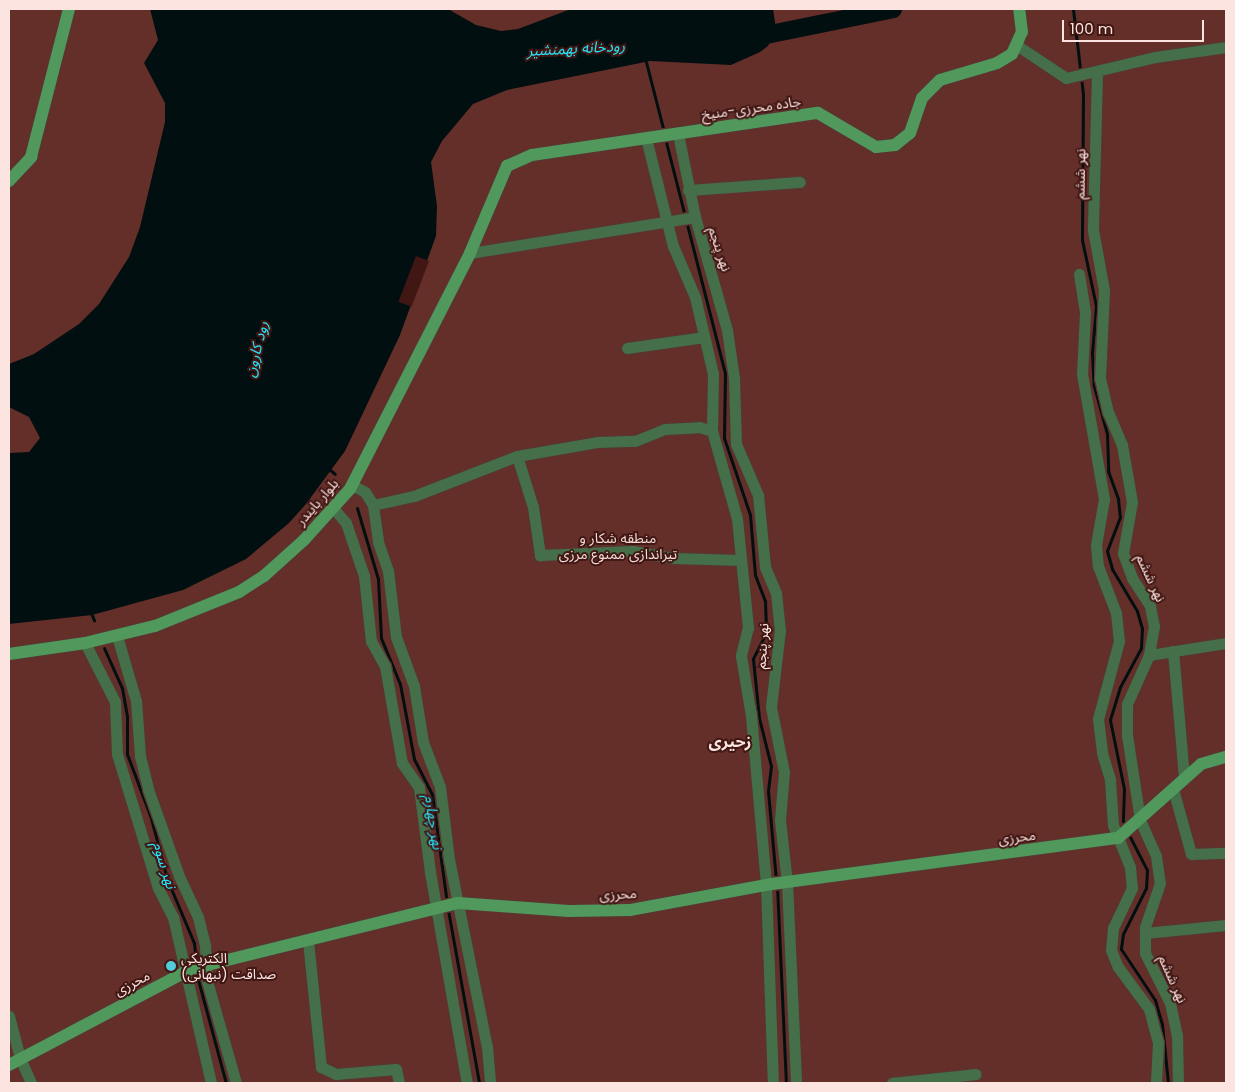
<!DOCTYPE html>
<html>
<head>
<meta charset="utf-8">
<style>
  body { margin:0 }
  #map { position:relative; width:1235px; height:1092px; overflow:hidden; background:#411714; font-family:Poppins,"Noto Sans Arabic",sans-serif }
  div>[style] { position:absolute }
  .green>* { inset:0; background:#642e29; transform-origin:0 0 }
  .water>* { inset:0; background:#020f11 }
  .pier>* { inset:0; background:#411714; transform-origin:0 0 }
  .stream>* { height:3px; margin:-1.5px; padding:0 1.5px; transform-origin:1.5px; border-radius:1.5px; background:#020f11 }
  .river>* { height:18px; margin:-9px; padding:0 9px; transform-origin:9px; border-radius:9px; background:#020f11 }
  .roads { filter:drop-shadow(1px 0 #5b3431) drop-shadow(-1px 0 #5b3431) drop-shadow(0 1px #5b3431) drop-shadow(0 -1px #5b3431) }
  .street>* { height:11px; margin:-5.5px; padding:0 5.5px; transform-origin:5.5px; border-radius:5.5px; background:#446f49 }
  .secondary>* { height:12px; margin:-6px; padding:0 6px; transform-origin:6px; border-radius:6px; background:#50985b }
  .dots>* { width:14px; height:14px; translate:-50% -50%; box-sizing:border-box; border:2px solid #411714; border-radius:50% }
  span { translate:-50% -50%; white-space:nowrap; text-align:center; line-height:1.15; -webkit-text-stroke:4px #411714; paint-order:stroke }
  .street-label { font-size:14px; color:#fce5e1 }
  .park-label { font-size:14px; color:#f5dcd9 }
  .poi-label { font-size:14px; color:#fce5e1 }
  .left { translate:0 -50%; text-align:left }
  .water-label { font-size:15px; color:#24e5fa; font-style:italic }
  .quarter-label { font-size:16px; color:#fce5e1; font-weight:700 }
  .frame { position:absolute; inset:0; border:10px solid #fce5e1; pointer-events:none }
  .scale { position:absolute; left:1062px; top:20px; width:142px; height:22px; box-sizing:border-box; border:2px solid #fce5e1; border-top:0; padding-left:6px; font-size:15px; line-height:18px; white-space:nowrap; color:#fce5e1; -webkit-text-stroke:4px #411714; paint-order:stroke }
</style>
</head>
<body>
<div id="map">
  <div class="green">
    <div style="left:9px;top:9px;width:1217px;height:1074px"></div>
  </div>
  <div class="water">
    <div style="clip-path:polygon(150px 9px,448px 9px,476px 25px,501px 31px,518px 29px,571px 9px,773px 9px,776px 29px,768px 46px,760px 52px,731px 65px,650px 61px,507px 90px,473px 104px,442px 141px,431px 162px,437px 206px,436px 236px,400px 335px,345px 451px,306px 504px,289px 523px,246px 559px,183px 590px,92px 615px,9px 624px,9px 453px,29px 452px,40px 438px,29px 417px,9px 407px,9px 364px,34px 354px,79px 324px,99px 304px,129px 257px,140px 227px,165px 122px,165px 103px,144px 63px,158px 40px)"></div>
  </div>
  <div class="pier">
    <div style="left:416px;top:256px;width:14px;height:49px;rotate:21deg"></div>
  </div>
  <div class="stream">
    <div style="left:1073px;top:9px;width:86px;rotate:83.3deg"></div>
    <div style="left:1083px;top:94px;width:146px;rotate:90.4deg"></div>
    <div style="left:1082px;top:240px;width:67px;rotate:78deg"></div>
    <div style="left:1096px;top:306px;width:47px;rotate:94.9deg"></div>
    <div style="left:1092px;top:353px;width:33px;rotate:87deg"></div>
    <div style="left:1094px;top:386px;width:50px;rotate:74.8deg"></div>
    <div style="left:1107px;top:434px;width:37px;rotate:88deg"></div>
    <div style="left:1108px;top:471px;width:30px;rotate:70deg"></div>
    <div style="left:1118px;top:499px;width:18px;rotate:84deg"></div>
    <div style="left:1120px;top:517px;width:36px;rotate:111deg"></div>
    <div style="left:1107px;top:551px;width:19px;rotate:74deg"></div>
    <div style="left:1112px;top:569px;width:49px;rotate:59.2deg"></div>
    <div style="left:1137px;top:611px;width:18px;rotate:74deg"></div>
    <div style="left:1142px;top:628px;width:20px;rotate:93deg"></div>
    <div style="left:1141px;top:648px;width:44px;rotate:118.3deg"></div>
    <div style="left:1120px;top:687px;width:34px;rotate:107deg"></div>
    <div style="left:1110px;top:720px;width:70px;rotate:78.5deg"></div>
    <div style="left:1124px;top:789px;width:32px;rotate:92deg"></div>
    <div style="left:1123px;top:821px;width:7px;rotate:63deg"></div>
    <div style="left:645px;top:58px;width:76px;rotate:75.6deg"></div>
    <div style="left:665px;top:138px;width:243px;rotate:75.7deg"></div>
    <div style="left:725px;top:373px;width:65px;rotate:90.9deg"></div>
    <div style="left:724px;top:438px;width:81px;rotate:71.3deg"></div>
    <div style="left:750px;top:515px;width:60px;rotate:85.2deg"></div>
    <div style="left:755px;top:575px;width:28px;rotate:69deg"></div>
    <div style="left:765px;top:601px;width:32px;rotate:88deg"></div>
    <div style="left:766px;top:633px;width:29px;rotate:117deg"></div>
    <div style="left:753px;top:659px;width:59px;rotate:84.2deg"></div>
    <div style="left:759px;top:718px;width:49px;rotate:76deg"></div>
    <div style="left:771px;top:766px;width:25px;rotate:97deg"></div>
    <div style="left:768px;top:791px;width:89px;rotate:84.9deg"></div>
    <div style="left:328px;top:468px;width:9px;rotate:41deg"></div>
    <div style="left:357px;top:508px;width:74px;rotate:73.5deg"></div>
    <div style="left:378px;top:579px;width:59px;rotate:87.1deg"></div>
    <div style="left:381px;top:638px;width:50px;rotate:67.6deg"></div>
    <div style="left:400px;top:684px;width:76px;rotate:79.4deg"></div>
    <div style="left:414px;top:759px;width:39px;rotate:63deg"></div>
    <div style="left:432px;top:794px;width:111px;rotate:82.2deg"></div>
    <div style="left:91px;top:613px;width:8px;rotate:67deg"></div>
    <div style="left:104px;top:648px;width:44px;rotate:65.8deg"></div>
    <div style="left:122px;top:688px;width:28px;rotate:80deg"></div>
    <div style="left:127px;top:716px;width:38px;rotate:90deg"></div>
    <div style="left:127px;top:754px;width:68px;rotate:69.4deg"></div>
    <div style="left:151px;top:818px;width:63px;rotate:75.3deg"></div>
    <div style="left:167px;top:879px;width:69px;rotate:67.1deg"></div>
    <div style="left:194px;top:943px;width:20px;rotate:84deg"></div>
    <div style="left:1128px;top:833px;width:42px;rotate:62.8deg"></div>
    <div style="left:1147px;top:870px;width:18px;rotate:93deg"></div>
    <div style="left:1146px;top:888px;width:51px;rotate:116.6deg"></div>
    <div style="left:1123px;top:934px;width:15px;rotate:98deg"></div>
    <div style="left:1121px;top:949px;width:61px;rotate:56.3deg"></div>
    <div style="left:1155px;top:1000px;width:25px;rotate:74deg"></div>
    <div style="left:1162px;top:1024px;width:59px;rotate:84.2deg"></div>
    <div style="left:777px;top:886px;width:197px;rotate:87.4deg"></div>
    <div style="left:448px;top:910px;width:176px;rotate:79.8deg"></div>
    <div style="left:196px;top:972px;width:115px;rotate:74.9deg"></div>
  </div>
  <div class="river">
    <div style="left:751px;top:38px;width:145px;rotate:-11.5deg"></div>
  </div>
  <div class="roads">
    <div class="street">
      <div style="left:1018px;top:46px;width:58px;rotate:33.7deg"></div>
      <div style="left:1066px;top:78px;width:91px;rotate:-13.3deg"></div>
      <div style="left:1155px;top:57px;width:72px;rotate:-8deg"></div>
      <div style="left:1097px;top:73px;width:157px;rotate:91.5deg"></div>
      <div style="left:1093px;top:230px;width:61px;rotate:79.6deg"></div>
      <div style="left:1104px;top:290px;width:88px;rotate:92.6deg"></div>
      <div style="left:1100px;top:378px;width:35px;rotate:77deg"></div>
      <div style="left:1108px;top:412px;width:36px;rotate:67deg"></div>
      <div style="left:1122px;top:445px;width:58px;rotate:80deg"></div>
      <div style="left:1132px;top:502px;width:52px;rotate:100deg"></div>
      <div style="left:1123px;top:553px;width:27px;rotate:70deg"></div>
      <div style="left:1132px;top:578px;width:33px;rotate:57deg"></div>
      <div style="left:1150px;top:606px;width:20px;rotate:79deg"></div>
      <div style="left:1154px;top:626px;width:29px;rotate:100deg"></div>
      <div style="left:1149px;top:655px;width:54px;rotate:114.2deg"></div>
      <div style="left:1127px;top:704px;width:31px;rotate:90deg"></div>
      <div style="left:1127px;top:735px;width:86px;rotate:81.3deg"></div>
      <div style="left:1140px;top:820px;width:39px;rotate:66deg"></div>
      <div style="left:1156px;top:856px;width:27px;rotate:82deg"></div>
      <div style="left:1160px;top:883px;width:46px;rotate:108.8deg"></div>
      <div style="left:1145px;top:927px;width:26px;rotate:90deg"></div>
      <div style="left:1145px;top:953px;width:56px;rotate:63.4deg"></div>
      <div style="left:1170px;top:1003px;width:33px;rotate:78deg"></div>
      <div style="left:1177px;top:1035px;width:48px;rotate:88.8deg"></div>
      <div style="left:678px;top:134px;width:85px;rotate:78.4deg"></div>
      <div style="left:695px;top:217px;width:117px;rotate:74.2deg"></div>
      <div style="left:727px;top:330px;width:49px;rotate:81.7deg"></div>
      <div style="left:734px;top:378px;width:66px;rotate:88.3deg"></div>
      <div style="left:736px;top:444px;width:56px;rotate:66.7deg"></div>
      <div style="left:758px;top:495px;width:72px;rotate:84.4deg"></div>
      <div style="left:765px;top:567px;width:28px;rotate:67deg"></div>
      <div style="left:776px;top:593px;width:37px;rotate:84deg"></div>
      <div style="left:780px;top:630px;width:78px;rotate:96.7deg"></div>
      <div style="left:771px;top:707px;width:66px;rotate:78.7deg"></div>
      <div style="left:784px;top:772px;width:48px;rotate:94.8deg"></div>
      <div style="left:780px;top:820px;width:62px;rotate:83.6deg"></div>
      <div style="left:787px;top:882px;width:201px;rotate:87.4deg"></div>
      <div style="left:646px;top:138px;width:111px;rotate:76deg"></div>
      <div style="left:673px;top:246px;width:56px;rotate:66.7deg"></div>
      <div style="left:695px;top:297px;width:79px;rotate:76.8deg"></div>
      <div style="left:713px;top:374px;width:57px;rotate:91deg"></div>
      <div style="left:712px;top:431px;width:91px;rotate:74.1deg"></div>
      <div style="left:737px;top:519px;width:109px;rotate:84.2deg"></div>
      <div style="left:748px;top:627px;width:30px;rotate:104deg"></div>
      <div style="left:741px;top:656px;width:61px;rotate:80.5deg"></div>
      <div style="left:751px;top:716px;width:170px;rotate:84.9deg"></div>
      <div style="left:766px;top:885px;width:198px;rotate:88deg"></div>
      <div style="left:688px;top:190px;width:112px;rotate:-4.1deg"></div>
      <div style="left:470px;top:253px;width:228px;rotate:-9.1deg"></div>
      <div style="left:1079px;top:274px;width:39px;rotate:81deg"></div>
      <div style="left:1085px;top:313px;width:61px;rotate:92.8deg"></div>
      <div style="left:1082px;top:374px;width:127px;rotate:80deg"></div>
      <div style="left:1104px;top:499px;width:47px;rotate:99.9deg"></div>
      <div style="left:1096px;top:545px;width:21px;rotate:85deg"></div>
      <div style="left:1098px;top:566px;width:50px;rotate:69deg"></div>
      <div style="left:1116px;top:613px;width:28px;rotate:84deg"></div>
      <div style="left:1119px;top:641px;width:81px;rotate:105.1deg"></div>
      <div style="left:1098px;top:719px;width:34px;rotate:83deg"></div>
      <div style="left:1102px;top:753px;width:28px;rotate:73deg"></div>
      <div style="left:1110px;top:780px;width:45px;rotate:86.2deg"></div>
      <div style="left:1113px;top:825px;width:45px;rotate:68deg"></div>
      <div style="left:1130px;top:867px;width:21px;rotate:85deg"></div>
      <div style="left:1132px;top:888px;width:44px;rotate:115.4deg"></div>
      <div style="left:1113px;top:928px;width:22px;rotate:95deg"></div>
      <div style="left:1111px;top:950px;width:18px;rotate:68deg"></div>
      <div style="left:1118px;top:967px;width:52px;rotate:53.6deg"></div>
      <div style="left:1149px;top:1009px;width:35px;rotate:75deg"></div>
      <div style="left:1158px;top:1043px;width:40px;rotate:92.9deg"></div>
      <div style="left:627px;top:348px;width:78px;rotate:-8.1deg"></div>
      <div style="left:517px;top:456px;width:81px;rotate:-9.9deg"></div>
      <div style="left:597px;top:442px;width:38px;rotate:-2deg"></div>
      <div style="left:635px;top:441px;width:32px;rotate:-22deg"></div>
      <div style="left:665px;top:429px;width:34px;rotate:-3deg"></div>
      <div style="left:699px;top:427px;width:14px;rotate:17deg"></div>
      <div style="left:352px;top:485px;width:15px;rotate:28deg"></div>
      <div style="left:365px;top:492px;width:15px;rotate:58deg"></div>
      <div style="left:373px;top:505px;width:37px;rotate:82deg"></div>
      <div style="left:378px;top:542px;width:31px;rotate:71deg"></div>
      <div style="left:388px;top:571px;width:66px;rotate:83.1deg"></div>
      <div style="left:396px;top:637px;width:52px;rotate:69.8deg"></div>
      <div style="left:414px;top:686px;width:57px;rotate:80.9deg"></div>
      <div style="left:423px;top:742px;width:48px;rotate:69.3deg"></div>
      <div style="left:440px;top:787px;width:73px;rotate:82.9deg"></div>
      <div style="left:449px;top:859px;width:192px;rotate:78.6deg"></div>
      <div style="left:487px;top:1047px;width:36px;rotate:85deg"></div>
      <div style="left:373px;top:505px;width:42px;rotate:-12.4deg"></div>
      <div style="left:414px;top:496px;width:110px;rotate:-21.2deg"></div>
      <div style="left:517px;top:456px;width:53px;rotate:72.6deg"></div>
      <div style="left:533px;top:507px;width:49px;rotate:81.7deg"></div>
      <div style="left:540px;top:555px;width:93px;rotate:-2.5deg"></div>
      <div style="left:633px;top:551px;width:42px;rotate:9.7deg"></div>
      <div style="left:674px;top:558px;width:66px;rotate:1.7deg"></div>
      <div style="left:334px;top:509px;width:18px;rotate:49deg"></div>
      <div style="left:346px;top:523px;width:56px;rotate:71.2deg"></div>
      <div style="left:364px;top:576px;width:65px;rotate:83.9deg"></div>
      <div style="left:371px;top:641px;width:29px;rotate:61deg"></div>
      <div style="left:385px;top:666px;width:98px;rotate:80.1deg"></div>
      <div style="left:402px;top:763px;width:29px;rotate:55deg"></div>
      <div style="left:419px;top:787px;width:86px;rotate:82.6deg"></div>
      <div style="left:430px;top:872px;width:214px;rotate:80.1deg"></div>
      <div style="left:117px;top:636px;width:68px;rotate:73.7deg"></div>
      <div style="left:136px;top:701px;width:55px;rotate:85.8deg"></div>
      <div style="left:140px;top:756px;width:34px;rotate:76deg"></div>
      <div style="left:148px;top:789px;width:92px;rotate:70.4deg"></div>
      <div style="left:179px;top:876px;width:45px;rotate:65.1deg"></div>
      <div style="left:198px;top:917px;width:30px;rotate:76deg"></div>
      <div style="left:205px;top:946px;width:35px;rotate:87deg"></div>
      <div style="left:207px;top:981px;width:106px;rotate:74.1deg"></div>
      <div style="left:85px;top:643px;width:66px;rotate:63deg"></div>
      <div style="left:115px;top:702px;width:52px;rotate:87.8deg"></div>
      <div style="left:117px;top:754px;width:140px;rotate:73deg"></div>
      <div style="left:158px;top:888px;width:33px;rotate:63deg"></div>
      <div style="left:173px;top:917px;width:170px;rotate:77.1deg"></div>
      <div style="left:1173px;top:651px;width:127px;rotate:85deg"></div>
      <div style="left:1149px;top:655px;width:78px;rotate:-8.9deg"></div>
      <div style="left:1173px;top:789px;width:67px;rotate:74.5deg"></div>
      <div style="left:1191px;top:854px;width:35px;rotate:-2deg"></div>
      <div style="left:1145px;top:933px;width:81px;rotate:-5.6deg"></div>
      <div style="left:308px;top:941px;width:127px;rotate:84.1deg"></div>
      <div style="left:321px;top:1067px;width:17px;rotate:25deg"></div>
      <div style="left:336px;top:1074px;width:60px;rotate:-4.8deg"></div>
      <div style="left:396px;top:1069px;width:14px;rotate:78deg"></div>
      <div style="left:9px;top:1016px;width:43px;rotate:75.3deg"></div>
      <div style="left:20px;top:1058px;width:27px;rotate:66deg"></div>
      <div style="left:892px;top:1083px;width:84px;rotate:-6.1deg"></div>
    </div>
    <div class="secondary">
      <div style="left:9px;top:181px;width:33px;rotate:-47deg"></div>
      <div style="left:31px;top:157px;width:153px;rotate:-75.6deg"></div>
      <div style="left:9px;top:654px;width:77px;rotate:-8.2deg"></div>
      <div style="left:85px;top:643px;width:72px;rotate:-13.7deg"></div>
      <div style="left:155px;top:626px;width:91px;rotate:-22deg"></div>
      <div style="left:239px;top:592px;width:30px;rotate:-33deg"></div>
      <div style="left:264px;top:576px;width:54px;rotate:-42deg"></div>
      <div style="left:304px;top:540px;width:69px;rotate:-48deg"></div>
      <div style="left:350px;top:489px;width:265px;rotate:-63deg"></div>
      <div style="left:470px;top:253px;width:95px;rotate:-67deg"></div>
      <div style="left:507px;top:166px;width:27px;rotate:-24deg"></div>
      <div style="left:532px;top:155px;width:289px;rotate:-8.4deg"></div>
      <div style="left:818px;top:113px;width:67px;rotate:30.4deg"></div>
      <div style="left:876px;top:147px;width:19px;rotate:-6deg"></div>
      <div style="left:895px;top:145px;width:19px;rotate:-39deg"></div>
      <div style="left:910px;top:133px;width:37px;rotate:-71deg"></div>
      <div style="left:922px;top:98px;width:25px;rotate:-45deg"></div>
      <div style="left:940px;top:80px;width:59px;rotate:-16.6deg"></div>
      <div style="left:997px;top:63px;width:17px;rotate:-31deg"></div>
      <div style="left:1012px;top:54px;width:24px;rotate:-66deg"></div>
      <div style="left:1022px;top:32px;width:23px;rotate:-97deg"></div>
      <div style="left:9px;top:1065px;width:206px;rotate:-27.8deg"></div>
      <div style="left:191px;top:969px;width:275px;rotate:-13.9deg"></div>
      <div style="left:458px;top:903px;width:111px;rotate:4.1deg"></div>
      <div style="left:569px;top:911px;width:61px;rotate:-0.9deg"></div>
      <div style="left:630px;top:910px;width:144px;rotate:-10.4deg"></div>
      <div style="left:772px;top:884px;width:349px;rotate:-7.6deg"></div>
      <div style="left:1118px;top:838px;width:111px;rotate:-41.7deg"></div>
      <div style="left:1201px;top:764px;width:26px;rotate:-16deg"></div>
    </div>
  </div>
  <div class="dots">
    <div style="left:171px;top:966px;background:#53cbdb"></div>
  </div>
  <div class="street-label">
    <span style="left:751px;top:108px;rotate:-8deg">جاده محرزی-منیخ</span>
    <span style="left:1080px;top:174px;rotate:-89deg">نهر ششم</span>
    <span style="left:720px;top:249px;rotate:72deg">نهر پنجم</span>
    <span style="left:317px;top:502px;rotate:-49deg">بلوار بایندر</span>
    <span style="left:1151px;top:578px;rotate:65deg">نهر ششم</span>
    <span style="left:762px;top:646px;rotate:-86deg">نهر پنجم</span>
    <span style="left:1017px;top:837px;rotate:-7deg">محرزی</span>
    <span style="left:618px;top:894px;rotate:-3deg">محرزی</span>
    <span style="left:1173px;top:979px;rotate:66deg">نهر ششم</span>
    <span style="left:132px;top:983px;rotate:-28deg">محرزی</span>
  </div>
  <div class="park-label">
    <span style="left:618px;top:546px">منطقه شکار و<br>تیراندازی ممنوع مرزی</span>
  </div>
  <div class="poi-label">
    <span class="left" style="left:181px;top:966px">الکتریکی<br>صداقت (نبهانی)</span>
  </div>
  <div class="water-label">
    <span style="left:576px;top:48px;rotate:-3deg">رودخانه بهمنشیر</span>
    <span style="left:256px;top:349px;rotate:-76deg">رود کارون</span>
    <span style="left:434px;top:822px;rotate:81deg">نهر چهارم</span>
    <span style="left:165px;top:865px;rotate:73deg">نهر سوم</span>
  </div>
  <div class="quarter-label">
    <span style="left:730px;top:742px">زحیری</span>
  </div>
  <div class="frame"></div>
  <div class="scale">100 m</div>
</div>
</body>
</html>
